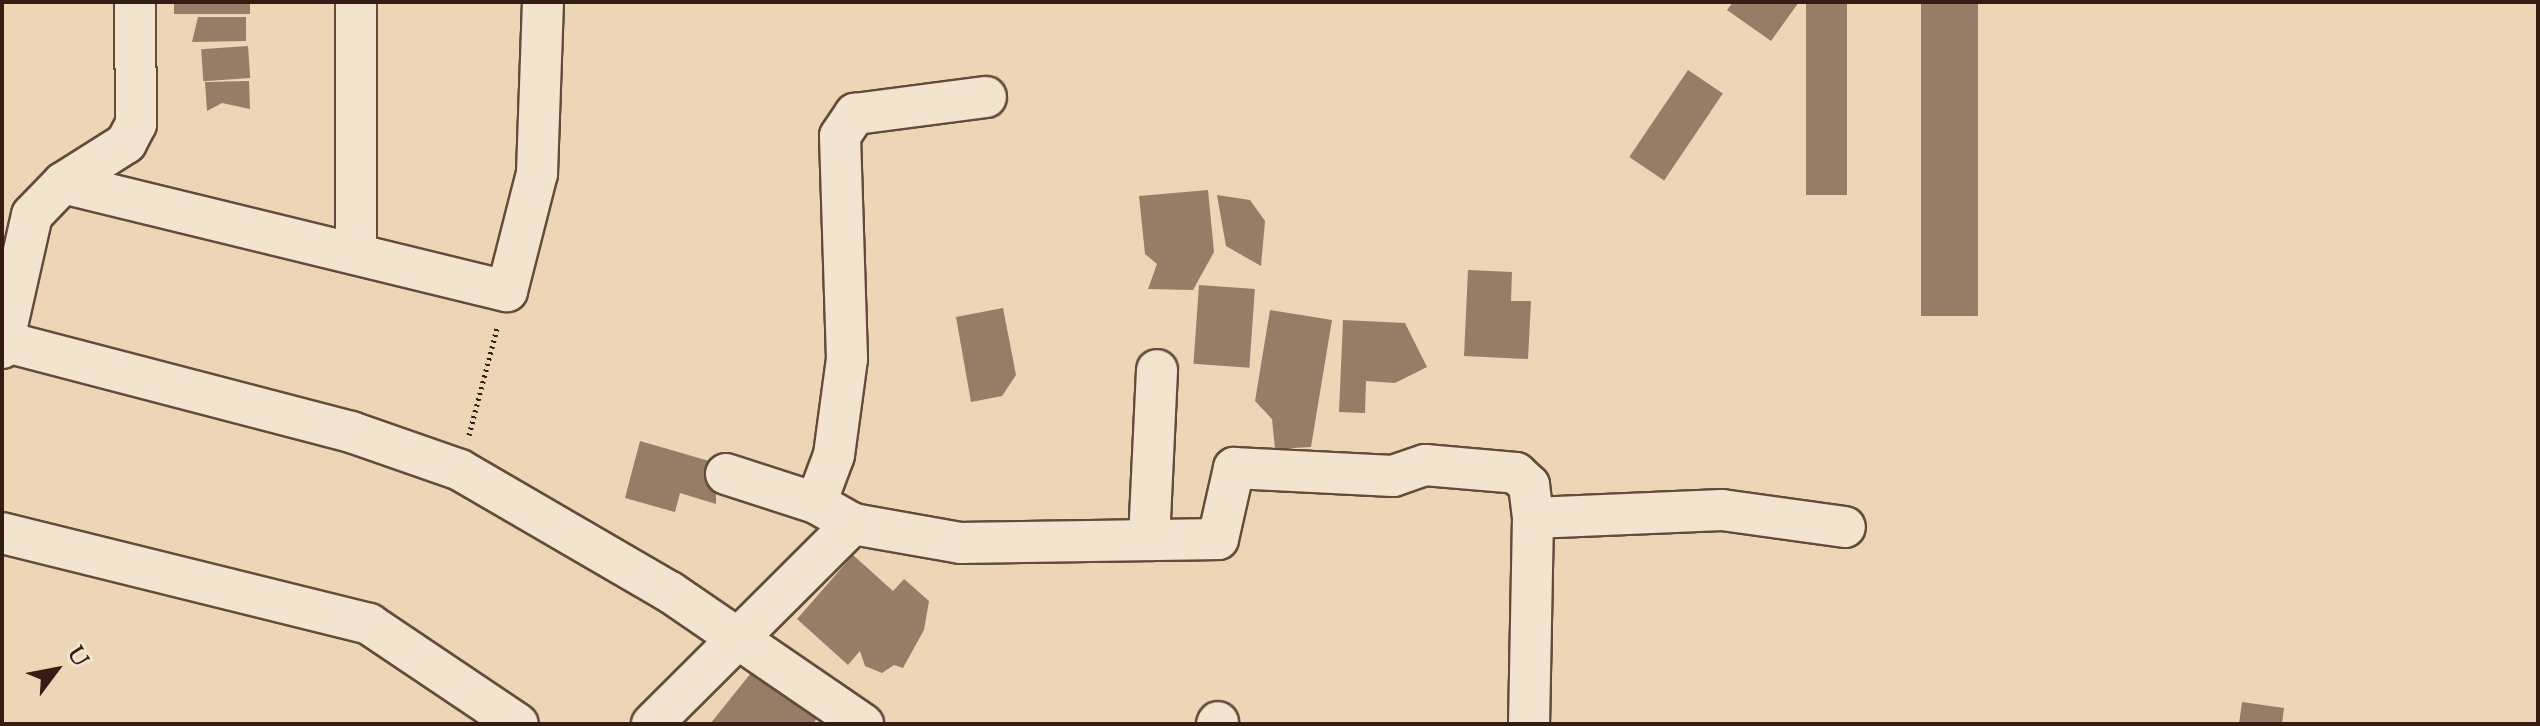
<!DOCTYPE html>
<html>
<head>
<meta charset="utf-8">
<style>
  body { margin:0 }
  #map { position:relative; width:2540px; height:726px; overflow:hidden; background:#ecd6b6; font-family:"Sorts Mill Goudy",serif }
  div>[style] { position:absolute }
  .building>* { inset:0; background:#957d68; transform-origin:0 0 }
  .path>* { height:5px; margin-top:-2.5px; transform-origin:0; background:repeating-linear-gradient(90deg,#361d14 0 2px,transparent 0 6px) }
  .roads { filter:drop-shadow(2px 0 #644b3c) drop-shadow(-2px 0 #644b3c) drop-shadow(0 2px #644b3c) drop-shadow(0 -2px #644b3c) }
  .street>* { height:40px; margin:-20px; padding:0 20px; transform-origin:20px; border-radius:20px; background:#f3e4d0 }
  span { translate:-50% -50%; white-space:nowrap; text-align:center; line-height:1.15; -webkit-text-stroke:6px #f3e4d0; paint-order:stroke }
  .frame { position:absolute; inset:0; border:4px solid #361d14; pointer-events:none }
  .north { position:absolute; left:16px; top:630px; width:80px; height:80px; -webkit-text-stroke:6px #f3e4d0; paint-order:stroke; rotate:58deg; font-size:22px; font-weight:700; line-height:32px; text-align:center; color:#361d14 }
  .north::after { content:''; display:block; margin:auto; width:28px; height:36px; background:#361d14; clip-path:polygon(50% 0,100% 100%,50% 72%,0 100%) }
</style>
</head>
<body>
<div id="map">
  <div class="building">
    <div style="left:174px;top:2px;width:76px;height:12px"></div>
    <div style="clip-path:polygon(1733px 2px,1799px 2px,1771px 41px,1727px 10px)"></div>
    <div style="left:1806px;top:2px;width:41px;height:193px"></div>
    <div style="left:1921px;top:2px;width:57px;height:314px"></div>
    <div style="clip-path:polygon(198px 17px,246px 17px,246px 41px,192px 42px)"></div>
    <div style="left:248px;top:46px;width:32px;height:47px;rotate:86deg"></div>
    <div style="left:1688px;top:70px;width:42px;height:105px;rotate:34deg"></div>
    <div style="clip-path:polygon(249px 81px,250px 109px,222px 103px,207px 111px,205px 82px)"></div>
    <div style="clip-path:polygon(1208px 190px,1214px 252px,1193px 290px,1148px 289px,1157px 264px,1145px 254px,1139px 196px)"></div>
    <div style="clip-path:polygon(1217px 195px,1250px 200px,1265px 221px,1261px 266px,1226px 246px)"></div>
    <div style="clip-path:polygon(1468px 270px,1512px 272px,1511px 301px,1531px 301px,1528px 359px,1464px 356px)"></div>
    <div style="left:1199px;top:285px;width:56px;height:79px;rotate:4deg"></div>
    <div style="clip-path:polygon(1003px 308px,1016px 375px,1002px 396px,971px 402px,956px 317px)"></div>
    <div style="clip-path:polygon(1270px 310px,1332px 320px,1311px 447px,1275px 449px,1272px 419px,1255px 401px)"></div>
    <div style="clip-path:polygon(1343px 320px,1405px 323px,1427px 367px,1395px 383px,1366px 381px,1365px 413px,1339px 412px)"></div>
    <div style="clip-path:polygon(640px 441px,716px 463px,716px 504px,680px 493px,675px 512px,625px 498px)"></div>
    <div style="clip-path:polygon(853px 555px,893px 591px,904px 579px,929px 601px,924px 630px,903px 668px,894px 665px,882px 673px,865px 666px,860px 651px,848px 665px,797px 619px)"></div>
    <div style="clip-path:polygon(755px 668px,818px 717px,813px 724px,710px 724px)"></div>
    <div style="clip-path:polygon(2242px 702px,2284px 708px,2282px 724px,2239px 724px)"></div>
  </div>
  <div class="path">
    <div style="left:469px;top:435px;width:111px;rotate:-75.3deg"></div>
  </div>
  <div class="roads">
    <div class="street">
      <div style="left:356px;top:2px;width:252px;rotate:90deg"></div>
      <div style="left:63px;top:183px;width:457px;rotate:13.7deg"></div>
      <div style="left:507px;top:291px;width:122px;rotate:-75.7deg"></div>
      <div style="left:537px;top:173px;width:171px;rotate:-88deg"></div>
      <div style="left:6px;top:342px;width:357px;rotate:14.6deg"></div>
      <div style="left:351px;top:432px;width:115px;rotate:19.2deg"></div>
      <div style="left:460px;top:470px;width:243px;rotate:30.2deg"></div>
      <div style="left:670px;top:592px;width:234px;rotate:34.4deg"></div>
      <div style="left:2px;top:348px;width:136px;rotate:-77.3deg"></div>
      <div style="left:32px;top:215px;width:45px;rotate:-45.9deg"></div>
      <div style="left:63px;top:183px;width:75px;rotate:-32.4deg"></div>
      <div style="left:126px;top:143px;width:21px;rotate:-62deg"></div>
      <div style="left:136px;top:124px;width:122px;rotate:-90.5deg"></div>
      <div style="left:726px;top:474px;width:95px;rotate:17.9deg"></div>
      <div style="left:816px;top:503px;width:43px;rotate:29.6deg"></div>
      <div style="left:853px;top:524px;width:110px;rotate:10deg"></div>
      <div style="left:961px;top:543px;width:257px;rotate:-0.9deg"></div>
      <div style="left:1218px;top:539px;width:73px;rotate:-77.3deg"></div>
      <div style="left:1234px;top:468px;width:159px;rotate:2.9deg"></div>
      <div style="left:1393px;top:476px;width:34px;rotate:-19deg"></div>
      <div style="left:1425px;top:465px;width:91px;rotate:5deg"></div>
      <div style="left:1516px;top:473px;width:18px;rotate:43deg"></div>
      <div style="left:1529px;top:485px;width:33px;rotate:83deg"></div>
      <div style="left:1533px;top:518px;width:206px;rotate:91.1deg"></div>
      <div style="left:816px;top:503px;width:51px;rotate:-69.4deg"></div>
      <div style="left:834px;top:455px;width:97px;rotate:-82.3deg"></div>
      <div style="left:847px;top:359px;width:223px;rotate:-91.8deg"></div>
      <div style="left:840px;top:136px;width:27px;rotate:-56deg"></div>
      <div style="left:855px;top:114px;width:132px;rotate:-7.4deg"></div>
      <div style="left:1533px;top:518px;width:189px;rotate:-2.4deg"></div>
      <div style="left:1722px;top:510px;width:124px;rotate:7.9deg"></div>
      <div style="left:2px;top:533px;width:378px;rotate:13.9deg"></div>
      <div style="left:369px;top:624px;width:179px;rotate:33.9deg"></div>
      <div style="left:1149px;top:540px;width:170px;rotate:-87.3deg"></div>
      <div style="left:652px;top:724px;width:284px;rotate:-44.9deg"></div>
      <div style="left:1217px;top:724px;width:2px;rotate:-63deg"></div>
    </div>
  </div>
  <div class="frame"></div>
  <div class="north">U</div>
</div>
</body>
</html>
